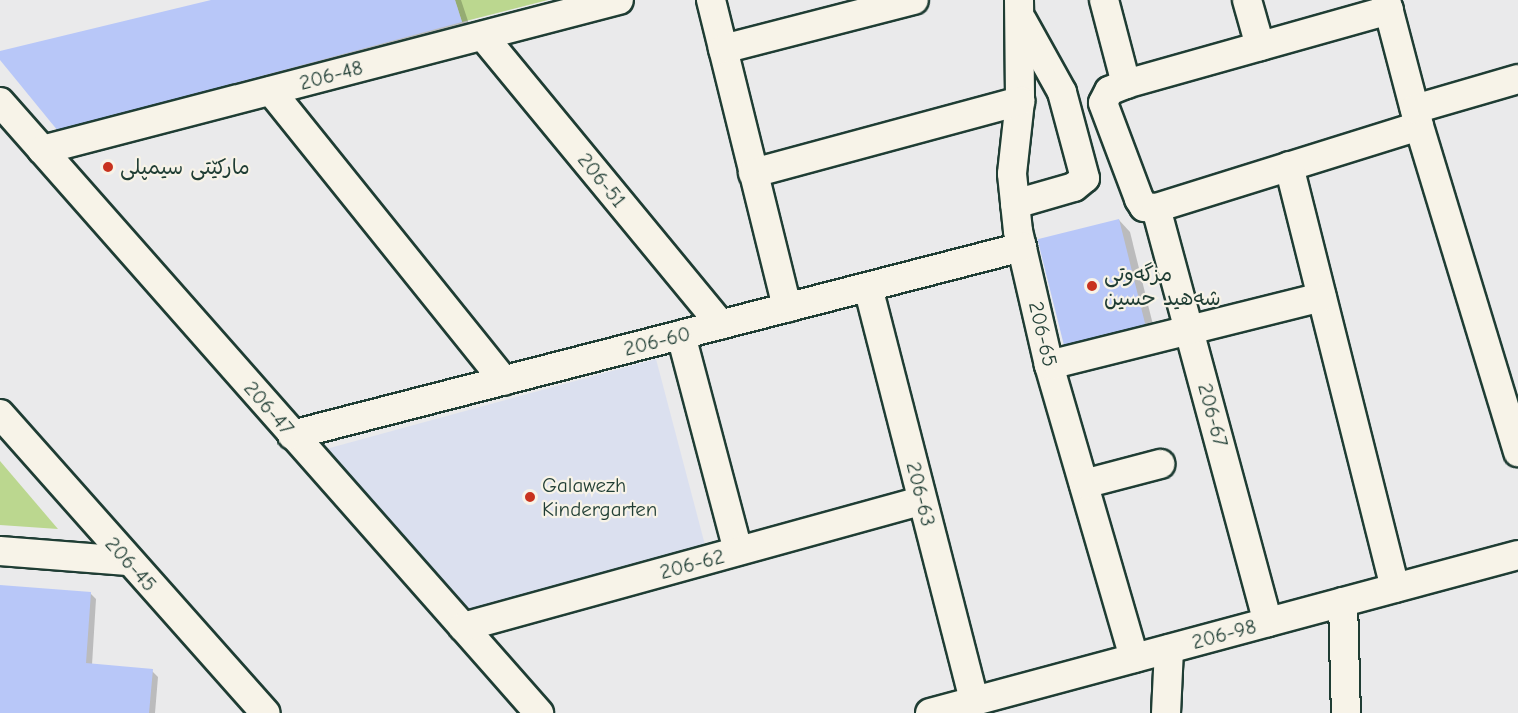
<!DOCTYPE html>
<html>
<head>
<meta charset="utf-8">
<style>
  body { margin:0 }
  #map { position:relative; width:1518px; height:713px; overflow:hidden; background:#eaeaeb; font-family:"Comic Neue","Playpen Sans Arabic",sans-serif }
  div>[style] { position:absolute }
  .built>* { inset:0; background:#dbe0ef }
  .green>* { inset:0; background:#bbd78f }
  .shadow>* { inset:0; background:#0003 }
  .building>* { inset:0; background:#b8c7f8; transform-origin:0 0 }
  .roads { filter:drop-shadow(2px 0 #1f3d34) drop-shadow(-2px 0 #1f3d34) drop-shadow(0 2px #1f3d34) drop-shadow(0 -2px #1f3d34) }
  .minor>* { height:28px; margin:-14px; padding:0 14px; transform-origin:14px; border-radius:14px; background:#f7f3e8 }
  .dots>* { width:16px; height:16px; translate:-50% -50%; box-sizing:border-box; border:3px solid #f7f3e8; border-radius:50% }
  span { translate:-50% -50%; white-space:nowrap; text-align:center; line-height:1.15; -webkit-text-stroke:4.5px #f7f3e8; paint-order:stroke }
  .street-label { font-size:21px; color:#1f3d34 }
  .poi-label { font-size:21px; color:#1f3d34 }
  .left { translate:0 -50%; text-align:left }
</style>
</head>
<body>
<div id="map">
  <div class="built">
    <div style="clip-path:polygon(656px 359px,705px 545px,474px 615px,326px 449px)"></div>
  </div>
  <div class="green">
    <div style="clip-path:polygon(455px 0,548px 0,462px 22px)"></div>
    <div style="clip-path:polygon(0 461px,58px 529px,0 525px)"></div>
  </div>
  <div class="shadow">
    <div style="clip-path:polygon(217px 0,461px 0,472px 33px,70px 141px,0 58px,0 52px)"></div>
    <div style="clip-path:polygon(1119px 220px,1130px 232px,1158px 345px,1078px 364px)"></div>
    <div style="clip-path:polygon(0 586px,90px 593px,96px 599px,92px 665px,152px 671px,158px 677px,155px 713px,0 713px)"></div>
  </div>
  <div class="building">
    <div style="clip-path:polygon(211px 0,455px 0,462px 22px,58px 131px,0 60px,0 51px)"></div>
    <div style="left:1119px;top:219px;width:119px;height:84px;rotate:76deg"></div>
    <div style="clip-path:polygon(0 585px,91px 592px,86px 663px,153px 669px,149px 713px,0 713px)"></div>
  </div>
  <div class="roads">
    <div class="minor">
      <div style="left:711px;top:0;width:317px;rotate:76.1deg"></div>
      <div style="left:1019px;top:0;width:101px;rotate:89.4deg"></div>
      <div style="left:1020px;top:101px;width:73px;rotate:96.3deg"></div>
      <div style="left:1012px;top:174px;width:57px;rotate:84deg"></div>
      <div style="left:1018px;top:231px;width:138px;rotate:77deg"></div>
      <div style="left:1049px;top:365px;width:305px;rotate:73.8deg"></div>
      <div style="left:1104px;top:0;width:87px;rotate:75.3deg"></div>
      <div style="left:1247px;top:0;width:48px;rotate:74.2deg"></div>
      <div style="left:1386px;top:0;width:130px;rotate:75.3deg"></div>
      <div style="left:1419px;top:126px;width:341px;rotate:73.1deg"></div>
      <div style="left:1389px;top:10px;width:273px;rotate:164.3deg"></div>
      <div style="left:1126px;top:84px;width:18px;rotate:158deg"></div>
      <div style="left:1109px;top:91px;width:13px;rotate:117deg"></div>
      <div style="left:1103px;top:103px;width:103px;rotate:69.4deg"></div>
      <div style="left:1139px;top:199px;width:9px;rotate:58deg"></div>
      <div style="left:1144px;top:207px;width:12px;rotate:5deg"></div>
      <div style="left:1156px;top:208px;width:275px;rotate:-17.3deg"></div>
      <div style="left:483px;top:36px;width:374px;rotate:50.5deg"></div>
      <div style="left:723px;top:49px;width:197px;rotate:-14.4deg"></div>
      <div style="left:271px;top:91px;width:372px;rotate:51.2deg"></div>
      <div style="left:0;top:102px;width:815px;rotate:48.58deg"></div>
      <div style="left:1415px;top:109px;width:107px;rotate:-16.2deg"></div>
      <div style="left:42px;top:150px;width:596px;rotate:-14.57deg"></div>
      <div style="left:1289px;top:166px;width:435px;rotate:75.9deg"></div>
      <div style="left:753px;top:173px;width:277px;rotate:-15.1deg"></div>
      <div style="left:1015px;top:204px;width:61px;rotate:-16.1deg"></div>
      <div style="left:1074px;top:187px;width:14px;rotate:-39deg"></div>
      <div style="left:1085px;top:178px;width:89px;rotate:-105deg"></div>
      <div style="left:1062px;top:92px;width:82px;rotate:-119.1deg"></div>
      <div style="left:1156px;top:208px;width:429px;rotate:74.9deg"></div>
      <div style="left:868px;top:287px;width:427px;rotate:75.6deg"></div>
      <div style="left:681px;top:335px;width:223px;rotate:75.2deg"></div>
      <div style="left:1049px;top:365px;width:281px;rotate:-14deg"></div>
      <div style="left:0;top:414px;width:400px;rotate:48.4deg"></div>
      <div style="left:292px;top:435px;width:754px;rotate:-14.44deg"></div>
      <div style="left:1084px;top:484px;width:79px;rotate:-14.7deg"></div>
      <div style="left:0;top:551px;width:128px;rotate:4.5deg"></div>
      <div style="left:1343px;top:602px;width:111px;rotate:88.5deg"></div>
      <div style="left:463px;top:627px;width:476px;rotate:-15.4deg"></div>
      <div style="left:930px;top:713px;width:609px;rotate:-15.04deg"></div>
      <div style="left:1166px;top:713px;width:64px;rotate:-87.3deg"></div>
    </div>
  </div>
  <div class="dots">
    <div style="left:108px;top:167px;background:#c8321e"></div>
    <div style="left:1092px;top:286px;background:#c8321e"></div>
    <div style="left:530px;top:497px;background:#c8321e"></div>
  </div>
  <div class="street-label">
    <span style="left:331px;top:75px;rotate:-15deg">206-48</span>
    <span style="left:602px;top:180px;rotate:51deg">206-51</span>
    <span style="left:1043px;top:334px;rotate:77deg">206-65</span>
    <span style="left:657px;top:341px;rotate:-14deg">206-60</span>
    <span style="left:269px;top:408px;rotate:49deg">206-47</span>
    <span style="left:1213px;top:415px;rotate:75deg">206-67</span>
    <span style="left:921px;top:494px;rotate:76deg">206-63</span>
    <span style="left:131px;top:564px;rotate:48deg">206-45</span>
    <span style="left:692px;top:564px;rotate:-15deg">206-62</span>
    <span style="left:1224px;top:634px;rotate:-15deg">206-98</span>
  </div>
  <div class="poi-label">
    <span class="left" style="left:120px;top:167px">مارکێتی سیمپلی</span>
    <span class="left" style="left:1104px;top:286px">مزگەوتی<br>شەهید حسين</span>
    <span class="left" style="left:542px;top:497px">Galawezh<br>Kindergarten</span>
  </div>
</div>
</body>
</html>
